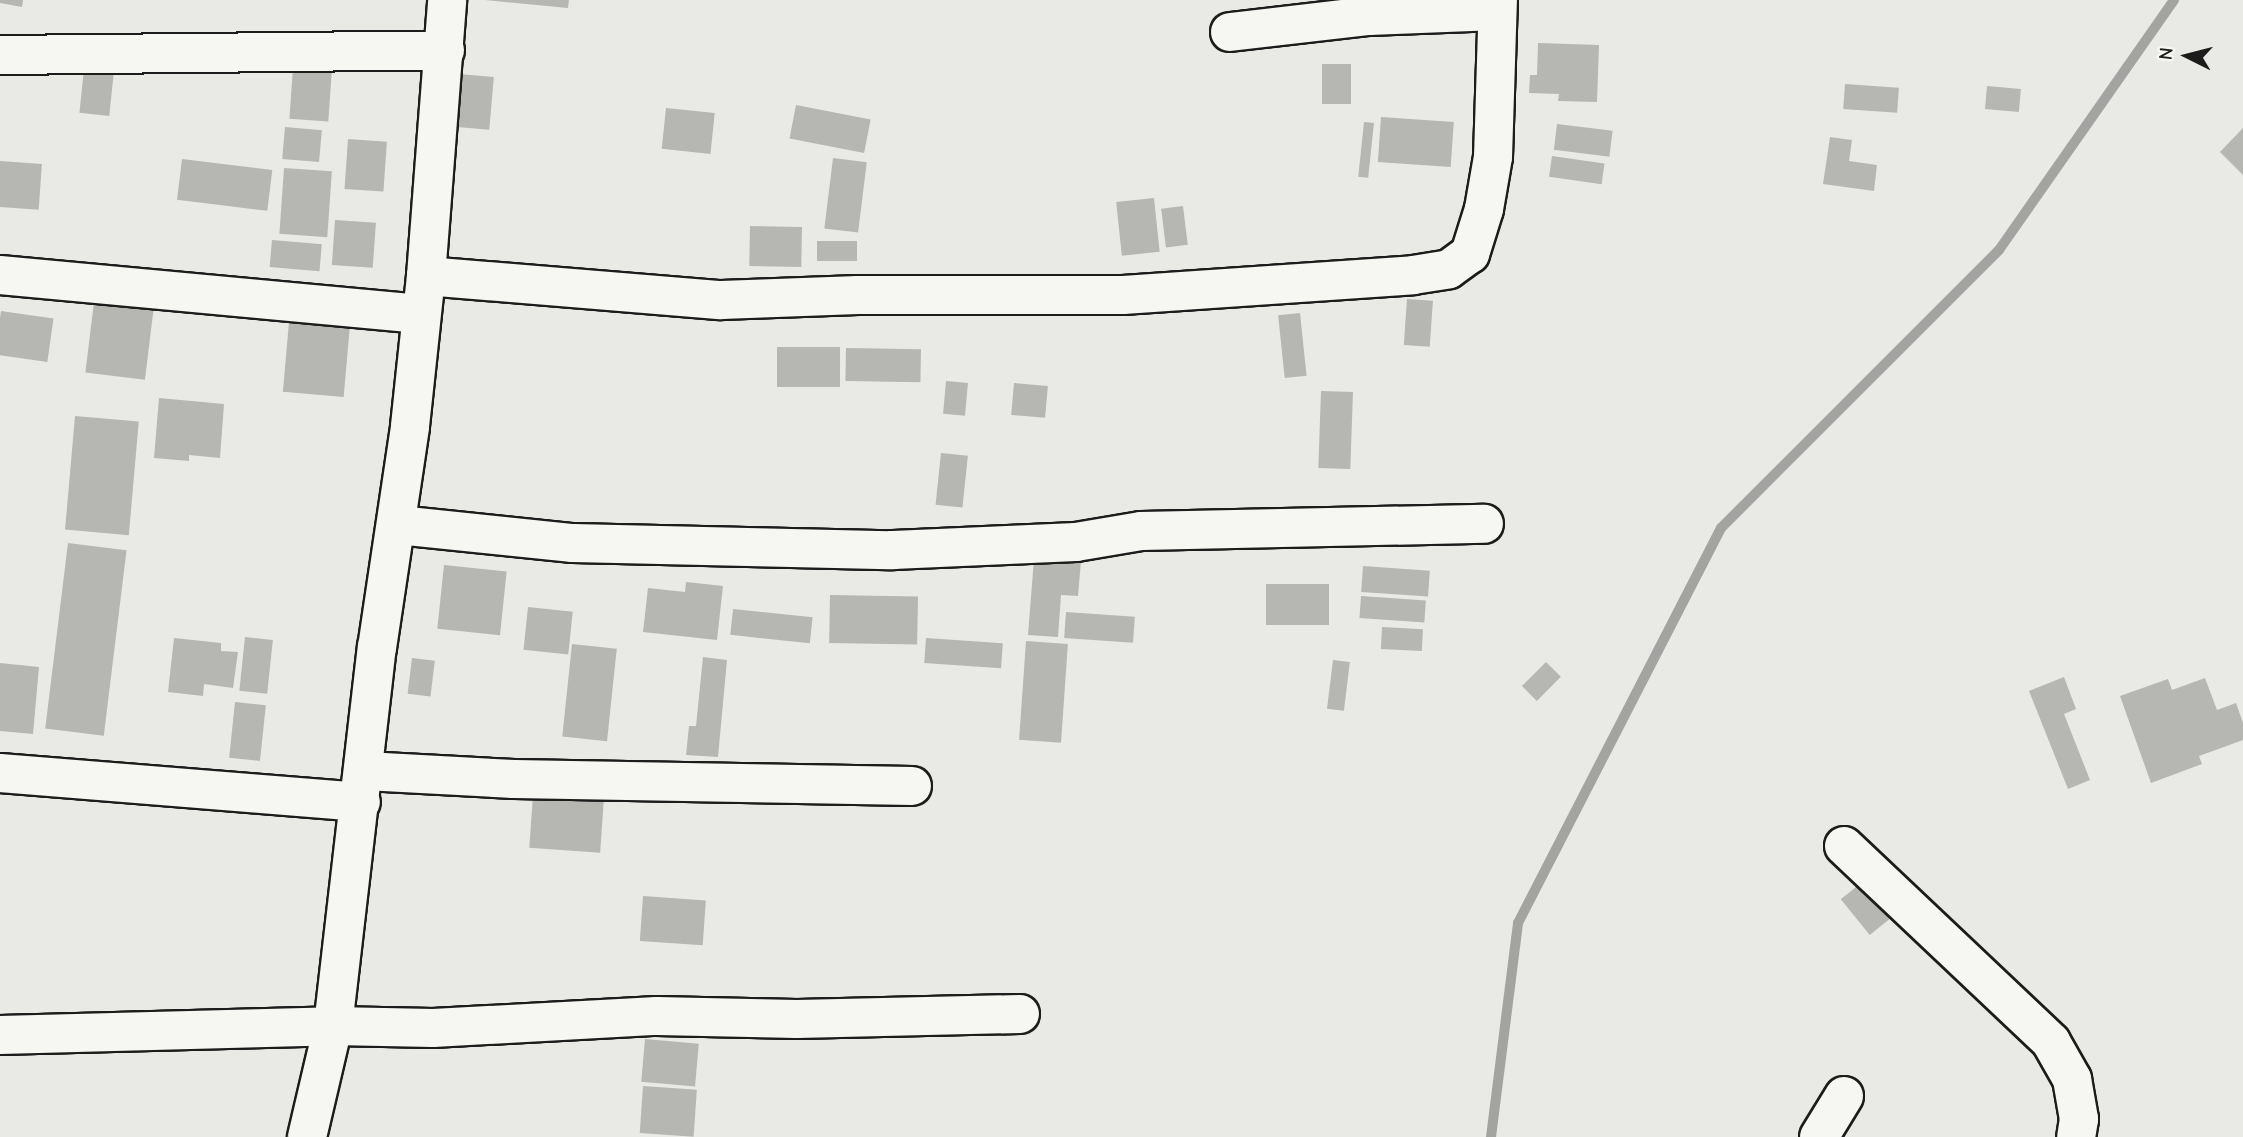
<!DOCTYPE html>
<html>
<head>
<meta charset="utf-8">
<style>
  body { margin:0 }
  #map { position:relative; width:2243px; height:1137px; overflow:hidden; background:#e9e9e5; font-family:"Comic Neue",sans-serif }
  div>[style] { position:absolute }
  .stream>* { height:10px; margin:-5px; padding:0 5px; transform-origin:5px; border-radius:5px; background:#a3a3a1 }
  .building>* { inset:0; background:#b6b6b3; transform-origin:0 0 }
  .roads { filter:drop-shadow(2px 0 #1c1c1c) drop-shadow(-2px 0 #1c1c1c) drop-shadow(0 2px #1c1c1c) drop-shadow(0 -2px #1c1c1c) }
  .minor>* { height:38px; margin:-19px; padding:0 19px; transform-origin:19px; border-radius:19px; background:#f6f6f2 }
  span { translate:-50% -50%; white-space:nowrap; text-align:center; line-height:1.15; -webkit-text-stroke:5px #f6f6f2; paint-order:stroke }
  .north { position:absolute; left:2152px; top:21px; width:70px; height:70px; -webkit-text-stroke:5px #f6f6f2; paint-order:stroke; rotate:276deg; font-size:19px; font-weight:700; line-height:28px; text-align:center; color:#1c1c1c }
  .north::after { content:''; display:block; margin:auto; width:24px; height:32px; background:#1c1c1c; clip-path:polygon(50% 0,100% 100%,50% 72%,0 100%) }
</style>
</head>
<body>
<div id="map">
  <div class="stream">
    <div style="left:1491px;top:1137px;width:216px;rotate:-82.8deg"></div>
    <div style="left:1518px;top:923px;width:444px;rotate:-62.8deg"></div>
    <div style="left:1721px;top:528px;width:393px;rotate:-45deg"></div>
    <div style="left:1999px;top:250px;width:305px;rotate:-55deg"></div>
  </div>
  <div class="building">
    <div style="clip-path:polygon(0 0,23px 0,22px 7px,0 3px)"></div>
    <div style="clip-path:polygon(485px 0,569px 0,568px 8px)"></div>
    <div style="clip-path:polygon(1538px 43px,1599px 45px,1597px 102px,1558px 101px,1559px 94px,1529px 93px,1530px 75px,1537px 75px)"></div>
    <div style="left:294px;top:53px;width:39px;height:66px;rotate:4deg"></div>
    <div style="left:1322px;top:64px;width:29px;height:40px"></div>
    <div style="left:84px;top:69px;width:30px;height:44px;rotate:6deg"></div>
    <div style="left:459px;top:74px;width:35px;height:53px;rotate:5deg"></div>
    <div style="left:1845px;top:84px;width:54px;height:25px;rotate:4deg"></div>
    <div style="left:1987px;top:86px;width:34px;height:23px;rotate:5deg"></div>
    <div style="left:796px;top:105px;width:76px;height:34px;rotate:11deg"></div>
    <div style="left:666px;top:108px;width:49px;height:41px;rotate:6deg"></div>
    <div style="left:1381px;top:117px;width:73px;height:45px;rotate:4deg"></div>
    <div style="left:1364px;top:122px;width:10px;height:55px;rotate:6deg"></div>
    <div style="left:1557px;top:124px;width:56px;height:26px;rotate:7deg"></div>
    <div style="left:285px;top:127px;width:37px;height:32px;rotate:5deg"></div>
    <div style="clip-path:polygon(2243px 128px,2243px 175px,2220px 152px)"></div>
    <div style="clip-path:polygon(1830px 137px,1852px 140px,1849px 161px,1877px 165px,1874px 191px,1823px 184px)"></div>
    <div style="left:348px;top:139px;width:39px;height:50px;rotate:4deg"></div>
    <div style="left:1552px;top:156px;width:53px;height:21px;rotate:8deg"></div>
    <div style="left:833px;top:158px;width:34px;height:71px;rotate:7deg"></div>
    <div style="left:182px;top:159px;width:91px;height:41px;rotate:7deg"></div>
    <div style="left:0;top:161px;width:42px;height:46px;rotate:4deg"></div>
    <div style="left:284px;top:168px;width:48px;height:66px;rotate:4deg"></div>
    <div style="left:1154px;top:198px;width:54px;height:38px;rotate:84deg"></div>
    <div style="left:1183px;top:206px;width:39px;height:22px;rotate:83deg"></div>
    <div style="left:335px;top:220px;width:41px;height:45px;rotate:4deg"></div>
    <div style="left:750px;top:226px;width:52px;height:40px;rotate:1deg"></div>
    <div style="left:272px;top:240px;width:50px;height:27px;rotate:5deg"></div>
    <div style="left:817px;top:241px;width:40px;height:20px"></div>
    <div style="left:95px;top:294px;width:60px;height:79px;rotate:7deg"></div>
    <div style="left:1407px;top:299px;width:26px;height:46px;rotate:4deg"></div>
    <div style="left:1px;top:311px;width:53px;height:44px;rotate:8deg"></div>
    <div style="left:1300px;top:313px;width:63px;height:22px;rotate:84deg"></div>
    <div style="left:289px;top:322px;width:61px;height:70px;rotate:5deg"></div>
    <div style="left:777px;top:347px;width:63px;height:40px"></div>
    <div style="left:846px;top:348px;width:75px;height:33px;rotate:1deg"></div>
    <div style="left:946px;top:381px;width:22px;height:33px;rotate:5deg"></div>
    <div style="left:1014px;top:383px;width:34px;height:32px;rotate:5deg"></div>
    <div style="left:1321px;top:391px;width:32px;height:77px;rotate:2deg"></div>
    <div style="clip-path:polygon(159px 398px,224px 404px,220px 458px,189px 455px,189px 461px,154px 458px)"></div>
    <div style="left:75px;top:416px;width:64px;height:114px;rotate:5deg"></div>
    <div style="left:941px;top:453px;width:27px;height:52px;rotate:6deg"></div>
    <div style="left:68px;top:543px;width:59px;height:187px;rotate:7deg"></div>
    <div style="clip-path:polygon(1035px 546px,1082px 549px,1078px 596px,1061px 595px,1058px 637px,1028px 635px)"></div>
    <div style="left:444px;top:565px;width:63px;height:64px;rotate:6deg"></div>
    <div style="left:1363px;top:566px;width:67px;height:26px;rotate:4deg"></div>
    <div style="clip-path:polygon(686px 582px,723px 586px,717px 640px,643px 632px,648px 588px,685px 592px)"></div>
    <div style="left:1266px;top:584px;width:63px;height:41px"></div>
    <div style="left:830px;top:595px;width:88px;height:48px;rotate:1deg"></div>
    <div style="left:1361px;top:596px;width:65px;height:22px;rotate:4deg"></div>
    <div style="left:528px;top:607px;width:45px;height:43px;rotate:6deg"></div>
    <div style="left:733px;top:609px;width:80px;height:26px;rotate:6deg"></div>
    <div style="left:1066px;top:612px;width:69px;height:26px;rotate:4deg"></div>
    <div style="left:1382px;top:627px;width:41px;height:22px;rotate:3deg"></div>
    <div style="left:245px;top:637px;width:28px;height:54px;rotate:6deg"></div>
    <div style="clip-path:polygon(174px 638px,221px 643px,221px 651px,238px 652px,233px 688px,204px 684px,203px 696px,168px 692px)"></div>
    <div style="left:926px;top:638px;width:77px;height:25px;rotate:4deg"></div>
    <div style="left:1026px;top:641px;width:42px;height:99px;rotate:4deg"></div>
    <div style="left:572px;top:644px;width:45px;height:93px;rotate:6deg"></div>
    <div style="clip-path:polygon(703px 657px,727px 660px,718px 757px,686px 755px,689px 726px,696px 726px)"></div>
    <div style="left:412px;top:658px;width:23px;height:36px;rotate:7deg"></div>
    <div style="left:1333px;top:660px;width:17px;height:49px;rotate:7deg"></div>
    <div style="left:1546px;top:662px;width:21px;height:34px;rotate:45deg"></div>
    <div style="clip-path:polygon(0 663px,39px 667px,33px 734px,0 731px)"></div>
    <div style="clip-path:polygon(2064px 677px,2076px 709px,2064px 714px,2090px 780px,2068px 789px,2029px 691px)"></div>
    <div style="clip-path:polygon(2205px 678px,2217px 710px,2236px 703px,2243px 723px,2243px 740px,2199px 756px,2202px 764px,2151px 783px,2120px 696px,2168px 679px,2172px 690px)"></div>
    <div style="left:235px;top:702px;width:31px;height:56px;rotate:6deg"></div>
    <div style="left:533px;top:795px;width:71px;height:53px;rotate:4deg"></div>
    <div style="left:1861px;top:883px;width:46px;height:26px;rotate:51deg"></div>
    <div style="left:643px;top:896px;width:63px;height:45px;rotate:4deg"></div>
    <div style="left:645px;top:1039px;width:54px;height:43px;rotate:5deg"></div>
    <div style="left:643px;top:1086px;width:54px;height:47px;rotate:4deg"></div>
  </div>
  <div class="roads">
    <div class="minor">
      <div style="left:1230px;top:32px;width:140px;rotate:-6.6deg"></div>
      <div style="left:1369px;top:16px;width:128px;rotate:-2.2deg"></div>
      <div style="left:0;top:55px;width:445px;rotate:-0.6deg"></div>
      <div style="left:0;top:275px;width:422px;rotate:5.3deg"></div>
      <div style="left:426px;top:276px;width:296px;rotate:4.7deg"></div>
      <div style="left:721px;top:300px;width:137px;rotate:-2.1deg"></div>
      <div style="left:858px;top:295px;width:265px"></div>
      <div style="left:1123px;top:295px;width:291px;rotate:-3.9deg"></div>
      <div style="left:1413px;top:275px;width:36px;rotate:-9deg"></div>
      <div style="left:1449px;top:269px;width:26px;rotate:-36deg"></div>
      <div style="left:1470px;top:254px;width:47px;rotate:-72.7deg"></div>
      <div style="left:1484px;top:209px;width:53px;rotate:-80.2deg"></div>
      <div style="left:1493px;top:157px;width:157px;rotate:-88.2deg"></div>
      <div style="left:398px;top:525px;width:176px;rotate:5.9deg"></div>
      <div style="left:573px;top:543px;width:320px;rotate:1.3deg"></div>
      <div style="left:893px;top:550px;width:183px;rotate:-2.5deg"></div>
      <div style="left:1076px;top:542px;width:66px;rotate:-9.6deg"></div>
      <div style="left:1141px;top:531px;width:343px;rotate:-1.2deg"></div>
      <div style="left:365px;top:771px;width:149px;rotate:3.1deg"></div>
      <div style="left:514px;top:779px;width:398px;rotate:1deg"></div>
      <div style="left:0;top:773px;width:362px;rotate:4.6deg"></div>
      <div style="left:1844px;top:846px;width:285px;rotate:43.4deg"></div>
      <div style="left:2051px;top:1042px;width:43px;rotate:60.4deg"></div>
      <div style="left:2072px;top:1079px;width:41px;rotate:80.1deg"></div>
      <div style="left:2079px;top:1119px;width:18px;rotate:99deg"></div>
      <div style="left:0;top:1035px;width:333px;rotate:-1.5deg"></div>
      <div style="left:333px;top:1026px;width:100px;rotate:1.1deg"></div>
      <div style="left:433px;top:1028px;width:224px;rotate:-3.1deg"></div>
      <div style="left:657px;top:1016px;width:140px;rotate:1.2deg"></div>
      <div style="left:797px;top:1019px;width:223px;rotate:-1.3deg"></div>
      <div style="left:307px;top:1137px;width:114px;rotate:-76.8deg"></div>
      <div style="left:333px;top:1026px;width:381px;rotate:-83.4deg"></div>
      <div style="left:377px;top:648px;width:224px;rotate:-81.5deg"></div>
      <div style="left:410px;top:426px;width:151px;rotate:-83.9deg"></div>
      <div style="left:426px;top:276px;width:277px;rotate:-85.6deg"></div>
      <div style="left:1819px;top:1137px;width:48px;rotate:-58.6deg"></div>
    </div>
  </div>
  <div class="north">N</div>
</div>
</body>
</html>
